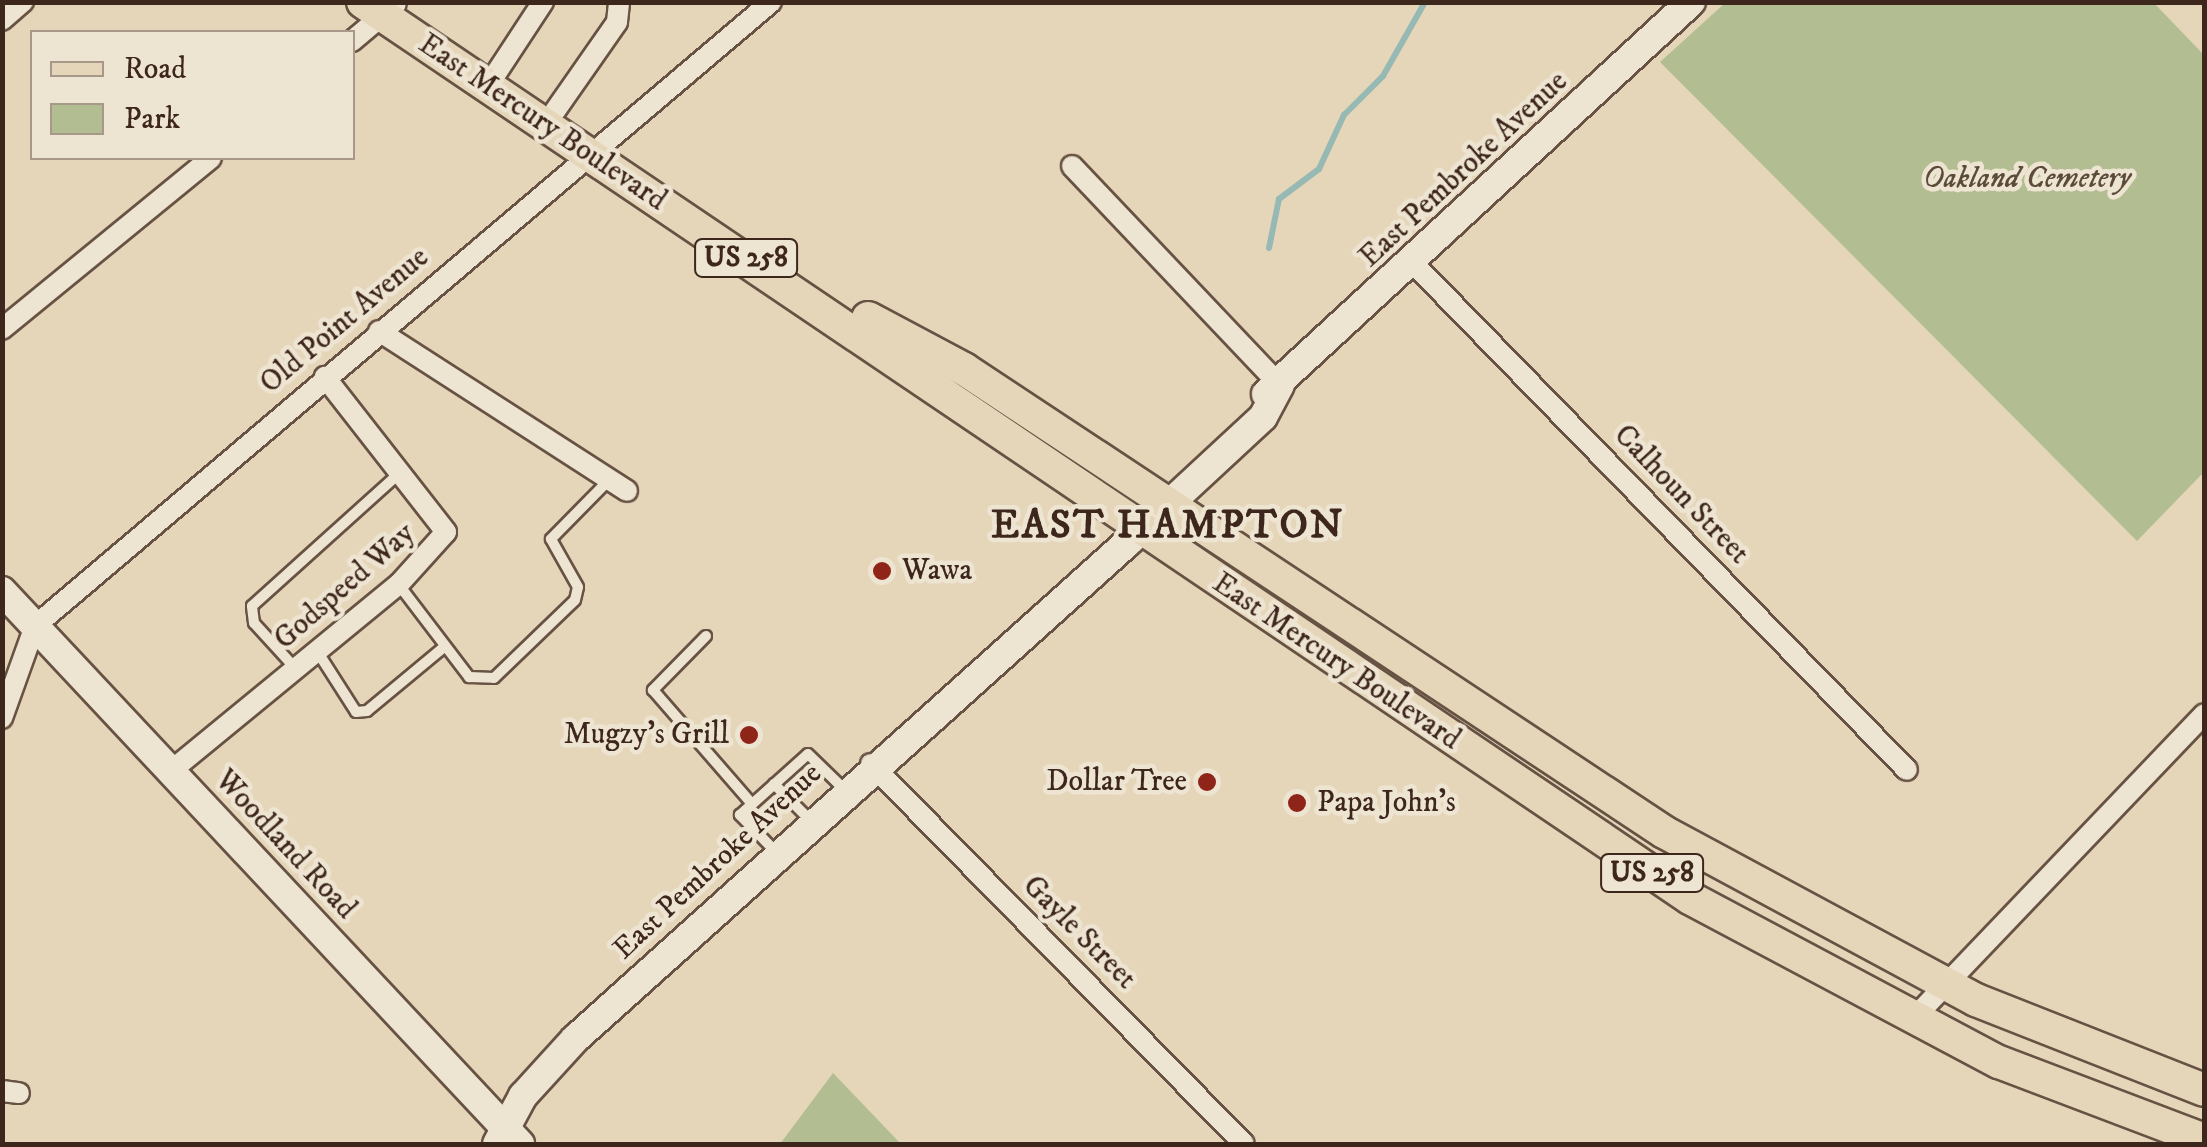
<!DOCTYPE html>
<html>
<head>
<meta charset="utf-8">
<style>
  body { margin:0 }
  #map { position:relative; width:2207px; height:1147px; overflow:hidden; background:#e5d6ba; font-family:"IM FELL DW Pica",serif }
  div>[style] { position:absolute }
  .green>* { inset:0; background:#b2be91 }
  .stream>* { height:6px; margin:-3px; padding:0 3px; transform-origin:3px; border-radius:3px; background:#96b9b3 }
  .roads { filter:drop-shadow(2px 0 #675243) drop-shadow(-2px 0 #675243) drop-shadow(0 2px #675243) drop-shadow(0 -2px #675243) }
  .service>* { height:10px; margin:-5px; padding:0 5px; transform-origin:5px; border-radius:5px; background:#eee4d2 }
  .minor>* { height:20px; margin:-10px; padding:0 10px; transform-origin:10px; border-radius:10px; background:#eee4d2 }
  .secondary>* { height:28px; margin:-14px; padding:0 14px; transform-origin:14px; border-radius:14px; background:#eee4d2 }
  .primary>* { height:32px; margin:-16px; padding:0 16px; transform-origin:16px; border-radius:16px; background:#e5d6ba }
  .dots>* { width:28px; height:28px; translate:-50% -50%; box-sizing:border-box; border:5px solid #eee4d2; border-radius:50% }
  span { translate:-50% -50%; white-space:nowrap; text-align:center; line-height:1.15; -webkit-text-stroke:9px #eee4d2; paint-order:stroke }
  .shield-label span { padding:2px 8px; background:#eee4d2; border:2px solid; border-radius:8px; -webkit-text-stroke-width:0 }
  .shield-label { font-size:28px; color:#3d261b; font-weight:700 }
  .street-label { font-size:30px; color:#3d261b }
  .park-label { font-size:30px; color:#5a4c38; font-style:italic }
  .poi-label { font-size:30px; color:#3d261b }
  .left { translate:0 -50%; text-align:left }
  .right { translate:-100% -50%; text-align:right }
  .district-label { font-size:40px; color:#3d261b; font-weight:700; letter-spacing:2.5px }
  .frame { position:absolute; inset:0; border:5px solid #3d261b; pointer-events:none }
  .legend { position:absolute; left:30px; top:30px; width:325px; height:130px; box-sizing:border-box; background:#eee4d2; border:2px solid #a79889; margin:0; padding:12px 18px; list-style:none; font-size:30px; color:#3d261b }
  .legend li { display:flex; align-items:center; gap:20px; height:50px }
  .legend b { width:50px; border:2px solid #a79889 }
</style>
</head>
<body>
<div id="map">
  <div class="green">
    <div style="clip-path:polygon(1725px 3px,2154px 3px,2204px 55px,2204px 472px,2137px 541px,1660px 62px)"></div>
    <div style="clip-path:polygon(833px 1073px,901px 1144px,780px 1144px)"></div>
  </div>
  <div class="stream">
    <div style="left:1269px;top:248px;width:50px;rotate:-78.5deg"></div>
    <div style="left:1279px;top:199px;width:50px;rotate:-36.9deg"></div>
    <div style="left:1319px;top:169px;width:60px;rotate:-65.2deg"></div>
    <div style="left:1344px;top:115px;width:55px;rotate:-45deg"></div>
    <div style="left:1383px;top:76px;width:85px;rotate:-60.4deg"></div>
  </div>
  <div class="roads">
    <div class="service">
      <div style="left:399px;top:585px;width:116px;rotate:52.7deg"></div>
      <div style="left:469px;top:677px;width:25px;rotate:2deg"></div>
      <div style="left:494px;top:678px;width:112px;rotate:-43.9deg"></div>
      <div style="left:575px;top:600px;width:13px;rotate:-77deg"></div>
      <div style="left:578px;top:587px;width:55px;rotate:-119.4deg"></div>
      <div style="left:551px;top:539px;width:84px;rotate:-45.5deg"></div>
      <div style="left:706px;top:636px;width:76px;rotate:134.5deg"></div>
      <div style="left:653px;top:690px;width:151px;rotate:49deg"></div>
      <div style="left:317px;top:651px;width:72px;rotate:57.4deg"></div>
      <div style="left:356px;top:712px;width:11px;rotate:-5deg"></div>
      <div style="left:367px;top:711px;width:100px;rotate:-39.7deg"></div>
      <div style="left:296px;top:669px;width:62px;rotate:-132.4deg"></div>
      <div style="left:254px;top:623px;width:17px;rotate:-97deg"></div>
      <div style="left:252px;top:606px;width:202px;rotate:-42deg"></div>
      <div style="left:774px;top:784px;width:51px;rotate:45deg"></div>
      <div style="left:776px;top:852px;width:52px;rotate:-134.2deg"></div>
      <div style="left:740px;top:815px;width:91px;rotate:-41.9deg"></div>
      <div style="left:808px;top:754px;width:50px;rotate:44.2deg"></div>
    </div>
    <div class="minor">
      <div style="left:2px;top:20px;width:28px;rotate:-41deg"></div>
      <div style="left:352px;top:41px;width:57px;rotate:-40.1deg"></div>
      <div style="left:497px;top:72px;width:84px;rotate:-56.7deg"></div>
      <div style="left:555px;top:111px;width:108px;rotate:-55.1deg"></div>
      <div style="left:617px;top:22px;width:20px;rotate:-84deg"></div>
      <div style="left:1072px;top:166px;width:302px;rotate:46.5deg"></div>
      <div style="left:1412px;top:262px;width:709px;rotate:45.74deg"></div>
      <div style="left:2px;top:329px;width:270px;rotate:-39.3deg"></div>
      <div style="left:379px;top:331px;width:295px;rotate:32.8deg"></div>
      <div style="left:2px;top:718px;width:98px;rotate:-70.3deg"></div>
      <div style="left:35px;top:626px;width:965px;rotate:-40.29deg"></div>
      <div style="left:871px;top:764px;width:532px;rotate:45.53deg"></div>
      <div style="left:171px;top:771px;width:295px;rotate:-39.4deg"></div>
      <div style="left:399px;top:584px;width:70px;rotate:-47.9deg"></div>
      <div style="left:446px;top:532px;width:197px;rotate:-128deg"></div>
      <div style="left:1912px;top:1020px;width:423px;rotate:-46.3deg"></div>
      <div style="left:2px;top:1091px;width:17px;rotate:7deg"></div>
    </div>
    <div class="secondary">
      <div style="left:1266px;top:394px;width:578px;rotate:-42.69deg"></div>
      <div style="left:2px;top:591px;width:758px;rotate:46.87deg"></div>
      <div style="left:497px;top:1144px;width:55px;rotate:-61.6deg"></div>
      <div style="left:523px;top:1096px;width:77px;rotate:-47.6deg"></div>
      <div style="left:575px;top:1039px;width:742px;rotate:-41.94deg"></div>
      <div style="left:1127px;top:543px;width:185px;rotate:-42.8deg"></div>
      <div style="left:1263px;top:417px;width:36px;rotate:-62deg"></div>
    </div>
    <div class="primary">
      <div style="left:363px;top:2px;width:1601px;rotate:34.03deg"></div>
      <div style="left:1690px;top:898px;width:350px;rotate:28deg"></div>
      <div style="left:1999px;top:1062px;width:219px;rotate:20.8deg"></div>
      <div style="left:868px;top:318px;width:109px;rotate:28deg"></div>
      <div style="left:964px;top:369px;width:839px;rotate:33.48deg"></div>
      <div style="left:1664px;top:832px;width:354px;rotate:28.3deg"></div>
      <div style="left:1976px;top:1000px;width:245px;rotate:21.5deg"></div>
    </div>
  </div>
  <div class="dots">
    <div style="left:882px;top:571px;background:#8f2418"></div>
    <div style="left:749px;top:735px;background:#8f2418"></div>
    <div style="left:1207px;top:782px;background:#8f2418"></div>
    <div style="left:1297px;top:803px;background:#8f2418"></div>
  </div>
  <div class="shield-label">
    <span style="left:746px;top:258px">US 258</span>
    <span style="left:1652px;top:873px">US 258</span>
  </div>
  <div class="street-label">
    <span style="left:542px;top:123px;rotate:34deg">East Mercury Boulevard</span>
    <span style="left:1464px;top:170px;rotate:-43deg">East Pembroke Avenue</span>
    <span style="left:345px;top:321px;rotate:-40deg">Old Point Avenue</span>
    <span style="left:1681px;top:495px;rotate:46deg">Calhoun Street</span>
    <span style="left:345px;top:587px;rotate:-41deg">Godspeed Way</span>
    <span style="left:1336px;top:662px;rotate:34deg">East Mercury Boulevard</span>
    <span style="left:285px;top:845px;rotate:47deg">Woodland Road</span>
    <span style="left:718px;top:862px;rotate:-43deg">East Pembroke Avenue</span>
    <span style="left:1079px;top:933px;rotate:45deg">Gayle Street</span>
  </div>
  <div class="park-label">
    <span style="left:2027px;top:179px">Oakland Cemetery</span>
  </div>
  <div class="poi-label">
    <span class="left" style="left:902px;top:571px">Wawa</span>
    <span class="right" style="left:729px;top:735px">Mugzy's Grill</span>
    <span class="right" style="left:1187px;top:782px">Dollar Tree</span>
    <span class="left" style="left:1317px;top:803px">Papa John's</span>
  </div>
  <div class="district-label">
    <span style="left:1168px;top:526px">EAST HAMPTON</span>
  </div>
  <div class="frame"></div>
  <ul class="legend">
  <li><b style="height:12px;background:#e5d6ba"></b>Road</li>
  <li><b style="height:28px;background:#b2be91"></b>Park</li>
  </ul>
</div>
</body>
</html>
